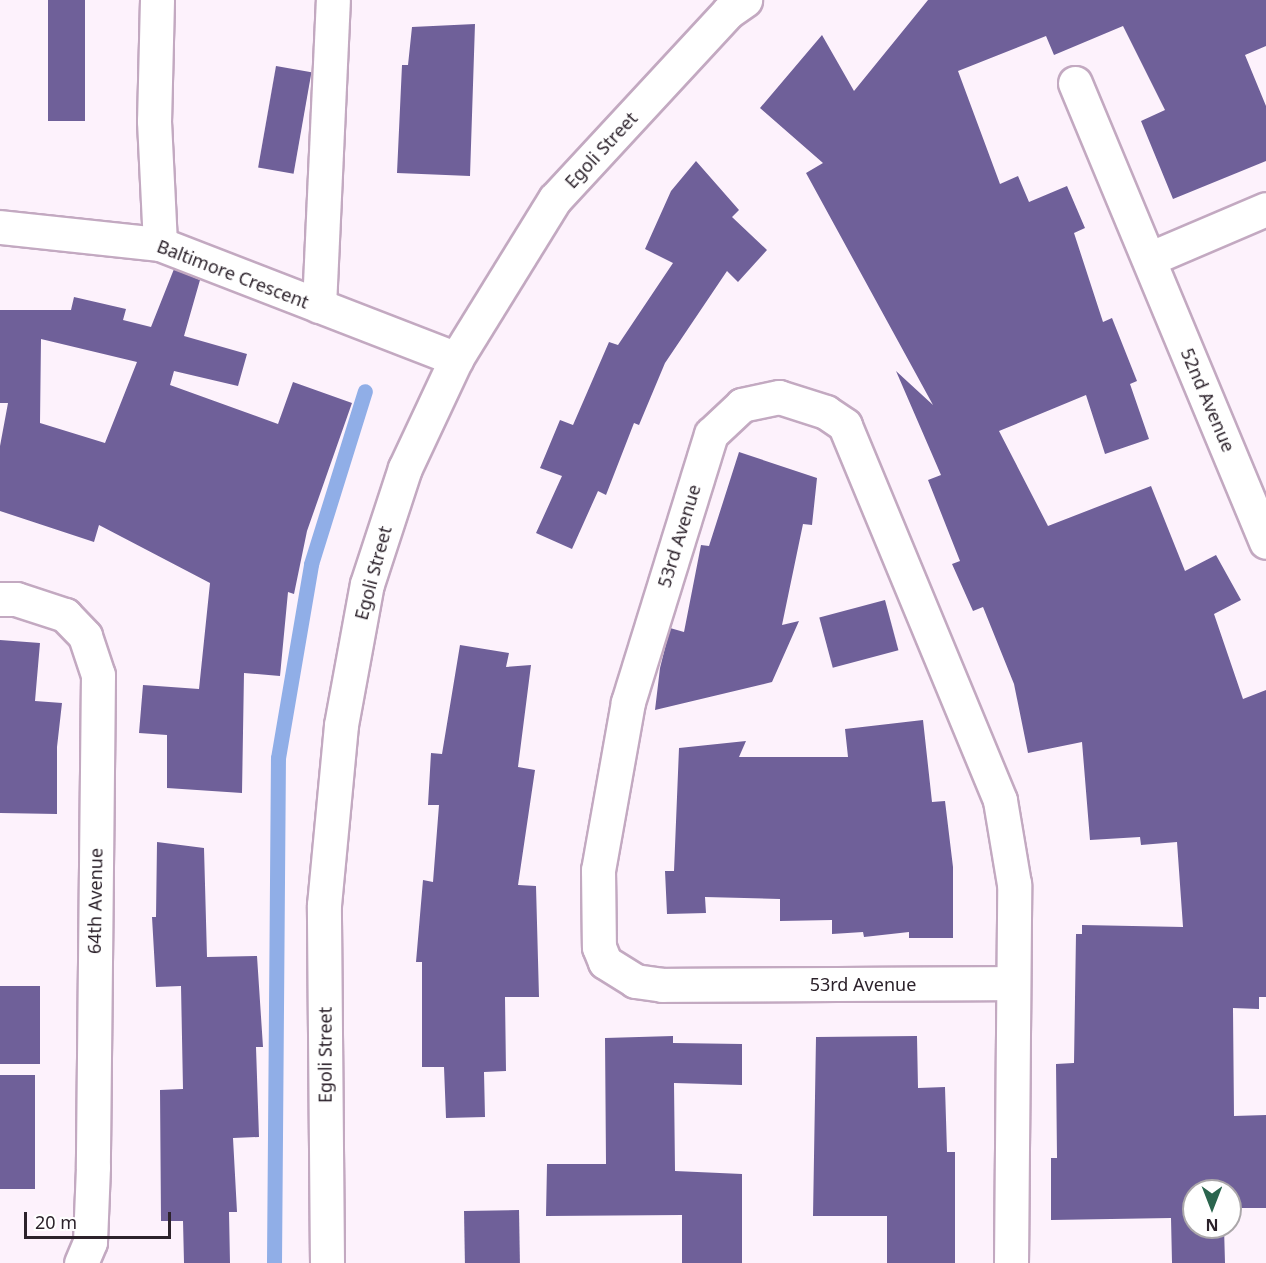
<!DOCTYPE html>
<html>
<head>
<meta charset="utf-8">
<style>
  body { margin:0 }
  #map { position:relative; width:1266px; height:1263px; overflow:hidden; background:#fdf2fc; font-family:"Noto Sans",sans-serif }
  div>[style] { position:absolute }
  .stream>* { height:15px; margin:-7.5px; padding:0 7.5px; transform-origin:7.5px; border-radius:7.5px; background:#90aee7 }
  .building>* { inset:0; background:#6f6099; transform-origin:0 0 }
  .roads { filter:drop-shadow(2px 0 #c3a9c1) drop-shadow(-2px 0 #c3a9c1) drop-shadow(0 2px #c3a9c1) drop-shadow(0 -2px #c3a9c1) }
  .street>* { height:33px; margin:-16.5px; padding:0 16.5px; transform-origin:16.5px; border-radius:16.5px; background:#fff }
  span { translate:-50% -50%; white-space:nowrap; text-align:center; line-height:1.15; -webkit-text-stroke:6px #fff; paint-order:stroke }
  .street-label { font-size:18px; color:#2c222b }
  .north { position:absolute; left:1182px; top:1179px; width:60px; height:60px; box-sizing:border-box; background:#fff; border:2px solid #aba7aa; border-radius:50%; rotate:180deg; font-size:16px; font-weight:700; line-height:24px; text-align:center; color:#2c222b }
  .north::after { content:''; display:block; margin:auto; width:21px; height:27px; background:#2b654e; clip-path:polygon(50% 0,100% 100%,50% 72%,0 100%) }
  .scale { position:absolute; left:24px; top:1212px; width:147px; height:27px; box-sizing:border-box; border:3px solid #2c222b; border-top:0; padding-left:8px; font-size:18px; line-height:21px; white-space:nowrap; color:#2c222b; -webkit-text-stroke:4px #fff; paint-order:stroke }
</style>
</head>
<body>
<div id="map">
  <div class="stream">
    <div style="left:274px;top:1263px;width:505px;rotate:-89.55deg"></div>
    <div style="left:278px;top:758px;width:197px;rotate:-80.3deg"></div>
    <div style="left:311px;top:564px;width:181px;rotate:-72.7deg"></div>
  </div>
  <div class="building">
    <div style="left:48px;top:0;width:37px;height:121px"></div>
    <div style="clip-path:polygon(928px 0,1266px 0,1266px 46px,1245px 55px,1266px 106px,1266px 161px,1173px 199px,1141px 121px,1165px 110px,1123px 26px,1054px 55px,1046px 36px,958px 71px,1000px 184px,1018px 176px,1029px 202px,1067px 186px,1085px 228px,1074px 233px,1103px 322px,1112px 318px,1137px 381px,1130px 384px,1149px 439px,1105px 454px,1086px 395px,999px 431px,1048px 526px,1151px 486px,1185px 571px,1216px 555px,1241px 600px,1214px 614px,1243px 699px,1266px 690px,1266px 997px,1259px 997px,1259px 1009px,1233px 1008px,1234px 1116px,1266px 1115px,1266px 1208px,1230px 1208px,1230px 1191px,1194px 1191px,1194px 1227px,1224px 1227px,1225px 1263px,1172px 1263px,1171px 1218px,1051px 1220px,1051px 1158px,1057px 1158px,1056px 1064px,1074px 1063px,1076px 934px,1082px 934px,1082px 925px,1183px 927px,1177px 842px,1141px 845px,1140px 837px,1090px 840px,1082px 742px,1028px 753px,1014px 684px,983px 607px,973px 611px,952px 564px,960px 561px,928px 480px,941px 475px,896px 371px,933px 405px,806px 173px,823px 163px,760px 108px,822px 35px,854px 91px)"></div>
    <div style="clip-path:polygon(475px 24px,470px 176px,397px 173px,402px 65px,408px 65px,412px 27px)"></div>
    <div style="left:276px;top:66px;width:36px;height:103px;rotate:10deg"></div>
    <div style="clip-path:polygon(696px 161px,739px 210px,732px 217px,767px 250px,738px 282px,727px 271px,665px 363px,639px 425px,634px 423px,606px 495px,598px 491px,572px 549px,536px 533px,562px 476px,540px 468px,560px 420px,573px 425px,609px 342px,618px 345px,673px 263px,645px 249px,671px 191px)"></div>
    <div style="clip-path:polygon(evenodd,174px 269px,200px 280px,184px 336px,247px 354px,238px 386px,174px 371px,170px 385px,278px 424px,293px 382px,352px 403px,307px 531px,294px 594px,288px 592px,280px 676px,244px 673px,242px 793px,167px 788px,167px 735px,139px 733px,143px 685px,199px 689px,210px 583px,99px 525px,94px 542px,0 511px,0 446px,8px 403px,0 403px,0 310px,71px 310px,74px 297px,126px 309px,123px 320px,151px 327px,174px 269px,41px 339px,137px 362px,105px 443px,40px 423px,41px 339px)"></div>
    <div style="clip-path:polygon(739px 452px,817px 478px,812px 525px,803px 524px,782px 625px,799px 621px,772px 682px,655px 710px,660px 668px,670px 628px,684px 632px,701px 545px,709px 546px)"></div>
    <div style="left:885px;top:600px;width:52px;height:68px;rotate:75deg"></div>
    <div style="clip-path:polygon(0 640px,40px 643px,35px 701px,62px 703px,57px 747px,57px 814px,0 813px)"></div>
    <div style="clip-path:polygon(460px 645px,509px 653px,506px 667px,531px 665px,518px 767px,535px 770px,518px 885px,536px 886px,539px 997px,505px 997px,506px 1071px,484px 1072px,485px 1117px,446px 1118px,444px 1067px,422px 1067px,422px 962px,416px 962px,423px 880px,433px 882px,439px 805px,428px 805px,431px 753px,442px 754px)"></div>
    <div style="clip-path:polygon(923px 720px,932px 802px,945px 801px,953px 867px,953px 938px,909px 938px,909px 932px,864px 937px,863px 932px,832px 934px,832px 920px,780px 921px,780px 899px,705px 897px,706px 913px,667px 914px,665px 871px,674px 871px,679px 748px,746px 741px,739px 757px,848px 757px,845px 729px)"></div>
    <div style="clip-path:polygon(157px 842px,204px 848px,207px 957px,257px 956px,263px 1047px,256px 1047px,259px 1137px,233px 1138px,237px 1212px,229px 1212px,230px 1263px,184px 1263px,183px 1221px,161px 1221px,160px 1090px,183px 1089px,181px 986px,156px 987px,152px 917px,156px 917px)"></div>
    <div style="left:0;top:986px;width:40px;height:78px"></div>
    <div style="clip-path:polygon(673px 1036px,673px 1043px,742px 1044px,742px 1085px,674px 1083px,675px 1171px,742px 1174px,742px 1263px,682px 1263px,682px 1215px,546px 1216px,547px 1164px,606px 1164px,605px 1038px)"></div>
    <div style="clip-path:polygon(917px 1036px,918px 1088px,945px 1087px,947px 1152px,955px 1152px,955px 1263px,887px 1263px,887px 1216px,813px 1216px,816px 1037px)"></div>
    <div style="left:0;top:1075px;width:35px;height:114px"></div>
    <div style="left:519px;top:1210px;width:53px;height:55px;rotate:89deg"></div>
  </div>
  <div class="roads">
    <div class="street">
      <div style="left:157px;top:0;width:121px;rotate:91.4deg"></div>
      <div style="left:154px;top:121px;width:123px;rotate:87.2deg"></div>
      <div style="left:1075px;top:83px;width:497px;rotate:67.4deg"></div>
      <div style="left:0;top:227px;width:161px;rotate:6.1deg"></div>
      <div style="left:160px;top:244px;width:318px;rotate:21.2deg"></div>
      <div style="left:1149px;top:259px;width:127px;rotate:-23.1deg"></div>
      <div style="left:319px;top:306px;width:306px;rotate:-87.4deg"></div>
      <div style="left:0;top:599px;width:16px"></div>
      <div style="left:16px;top:599px;width:52px;rotate:18.1deg"></div>
      <div style="left:65px;top:615px;width:29px;rotate:46deg"></div>
      <div style="left:85px;top:636px;width:41px;rotate:71.6deg"></div>
      <div style="left:98px;top:675px;width:492px;rotate:90.6deg"></div>
      <div style="left:93px;top:1167px;width:75px;rotate:92.3deg"></div>
      <div style="left:90px;top:1242px;width:23px;rotate:113deg"></div>
      <div style="left:327px;top:1263px;width:358px;rotate:-90.5deg"></div>
      <div style="left:324px;top:905px;width:181px;rotate:-84.6deg"></div>
      <div style="left:341px;top:725px;width:143px;rotate:-79.6deg"></div>
      <div style="left:367px;top:584px;width:122px;rotate:-71.9deg"></div>
      <div style="left:405px;top:468px;width:120px;rotate:-64.9deg"></div>
      <div style="left:456px;top:359px;width:188px;rotate:-58.3deg"></div>
      <div style="left:555px;top:199px;width:255px;rotate:-47.2deg"></div>
      <div style="left:728px;top:12px;width:21px;rotate:-35deg"></div>
      <div style="left:1011px;top:1263px;width:379px;rotate:-89.5deg"></div>
      <div style="left:1014px;top:884px;width:85px;rotate:-99.5deg"></div>
      <div style="left:1000px;top:800px;width:406px;rotate:-112.5deg"></div>
      <div style="left:845px;top:425px;width:23px;rotate:-146deg"></div>
      <div style="left:826px;top:412px;width:49px;rotate:-162.3deg"></div>
      <div style="left:779px;top:397px;width:38px;rotate:168deg"></div>
      <div style="left:742px;top:405px;width:42px;rotate:136.9deg"></div>
      <div style="left:711px;top:434px;width:281px;rotate:107.2deg"></div>
      <div style="left:628px;top:702px;width:171px;rotate:100.1deg"></div>
      <div style="left:598px;top:870px;width:77px;rotate:89.3deg"></div>
      <div style="left:599px;top:947px;width:16px;rotate:68deg"></div>
      <div style="left:605px;top:962px;width:36px;rotate:32deg"></div>
      <div style="left:635px;top:981px;width:27px;rotate:8deg"></div>
      <div style="left:662px;top:985px;width:350px;rotate:-0.3deg"></div>
    </div>
  </div>
  <div class="street-label">
    <span style="left:601px;top:150px;rotate:-47deg">Egoli Street</span>
    <span style="left:233px;top:274px;rotate:21deg">Baltimore Crescent</span>
    <span style="left:1208px;top:400px;rotate:67deg">52nd Avenue</span>
    <span style="left:679px;top:536px;rotate:-73deg">53rd Avenue</span>
    <span style="left:373px;top:573px;rotate:-75deg">Egoli Street</span>
    <span style="left:95px;top:901px;rotate:-89deg">64th Avenue</span>
    <span style="left:863px;top:984px">53rd Avenue</span>
    <span style="left:325px;top:1055px;rotate:-90deg">Egoli Street</span>
  </div>
  <div class="north">N</div>
  <div class="scale">20 m</div>
</div>
</body>
</html>
